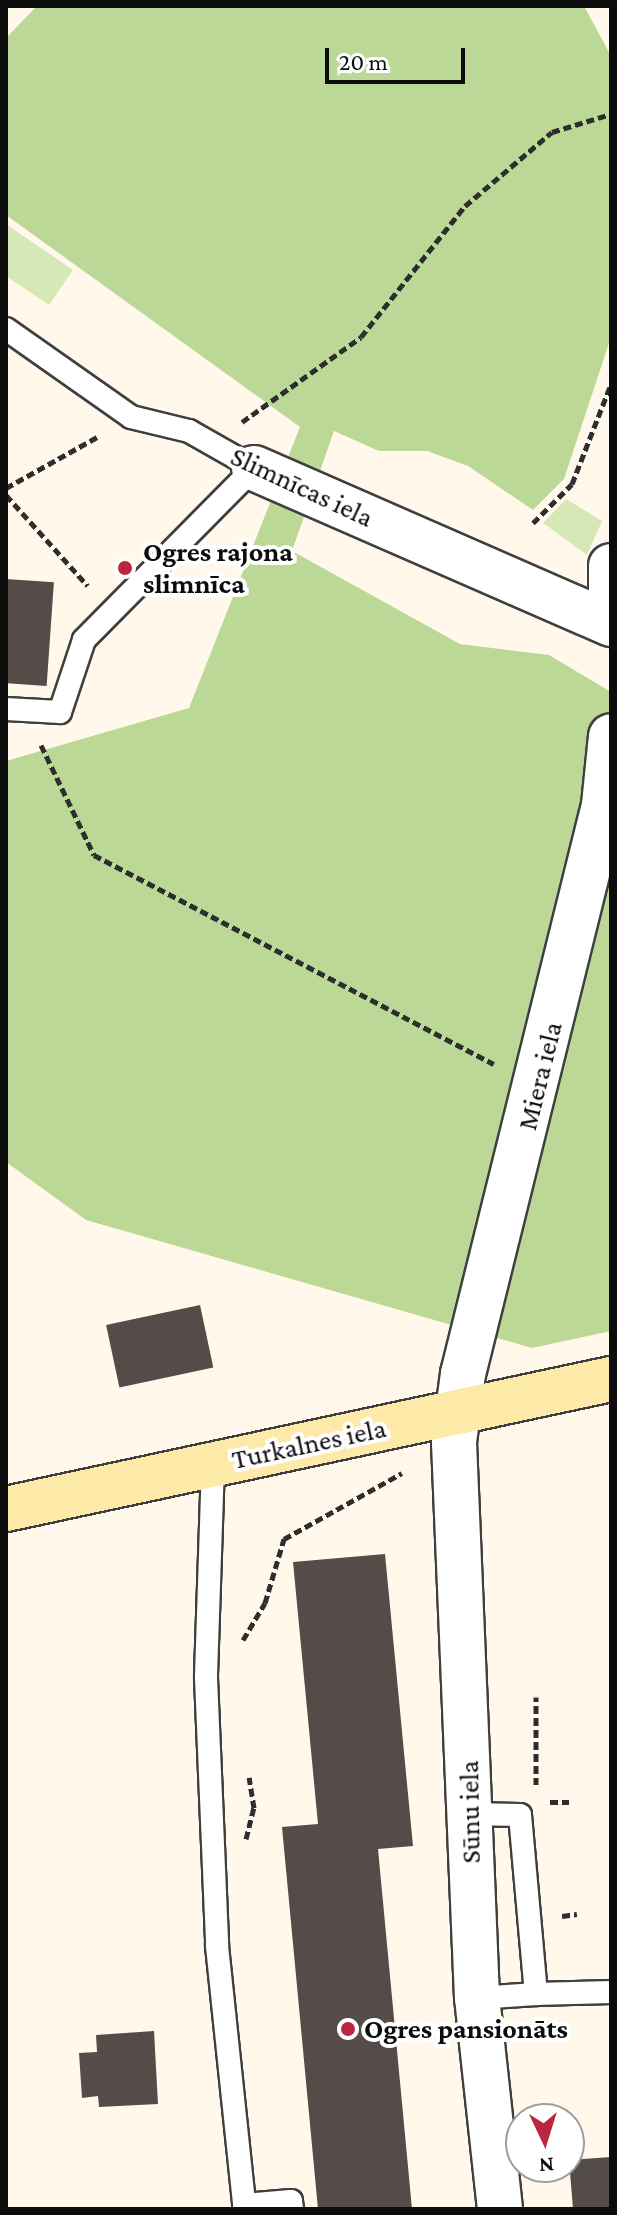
<!DOCTYPE html>
<html>
<head>
<meta charset="utf-8">
<style>
  body { margin:0 }
  #map { position:relative; width:617px; height:2215px; overflow:hidden; background:#fff8eb; font-family:"Crimson Pro",serif }
  div>[style] { position:absolute }
  .green>* { inset:0; background:#d6e8b6 }
  .forest>* { inset:0; background:#bcd896 }
  .building>* { inset:0; background:#544c49; transform-origin:0 0 }
  .path>* { height:5px; margin-top:-2.5px; transform-origin:0; background:repeating-linear-gradient(90deg,#2e2e2e 0 8px,transparent 0 12px) }
  .roads { filter:drop-shadow(2px 0 #3f3f3f) drop-shadow(-2px 0 #3f3f3f) drop-shadow(0 2px #3f3f3f) drop-shadow(0 -2px #3f3f3f) }
  .service>* { height:22px; margin:-11px; padding:0 11px; transform-origin:11px; border-radius:11px; background:#fff }
  .minor>* { height:44px; margin:-22px; padding:0 22px; transform-origin:22px; border-radius:22px; background:#fff }
  .secondary>* { height:44px; margin:-22px; padding:0 22px; transform-origin:22px; border-radius:22px; background:#fde9a8 }
  .dots>* { width:22px; height:22px; translate:-50% -50%; box-sizing:border-box; border:4px solid #fff; border-radius:50% }
  span { translate:-50% -50%; white-space:nowrap; text-align:center; line-height:1.15; -webkit-text-stroke:8px #fff; paint-order:stroke }
  .street-label { font-size:28px; color:#0c0c0c }
  .poi-label { font-size:28px; color:#0c0c0c; font-weight:700 }
  .left { translate:0 -50%; text-align:left }
  .frame { position:absolute; inset:0; border:8px solid #0c0c0c; pointer-events:none }
  .north { position:absolute; left:505px; top:2103px; width:80px; height:80px; box-sizing:border-box; background:#fff; border:2px solid #9e9e9e; border-radius:50%; rotate:176deg; font-size:22px; font-weight:700; line-height:32px; text-align:center; color:#0c0c0c }
  .north::after { content:''; display:block; margin:auto; width:28px; height:36px; background:#b92741; clip-path:polygon(50% 0,100% 100%,50% 72%,0 100%) }
  .scale { position:absolute; left:325px; top:48px; width:140px; height:36px; box-sizing:border-box; border:4px solid #0c0c0c; border-top:0; padding-left:10px; font-size:24px; line-height:28px; white-space:nowrap; color:#0c0c0c; -webkit-text-stroke:6px #fff; paint-order:stroke }
</style>
</head>
<body>
<div id="map">
  <div class="green">
    <div style="clip-path:polygon(6px 224px,73px 270px,49px 305px,6px 276px)"></div>
    <div style="clip-path:polygon(566px 499px,602px 521px,587px 555px,543px 523px)"></div>
  </div>
  <div class="forest">
    <div style="clip-path:polygon(37px 6px,584px 6px,611px 56px,611px 337px,564px 479px,533px 510px,468px 466px,427px 451px,379px 451px,334px 431px,292px 551px,460px 644px,549px 655px,611px 692px,611px 1331px,532px 1348px,86px 1220px,6px 1162px,6px 761px,189px 708px,300px 427px,6px 215px,6px 38px)"></div>
  </div>
  <div class="building">
    <div style="left:6px;top:579px;width:48px;height:104px;rotate:4deg"></div>
    <div style="left:200px;top:1305px;width:64px;height:96px;rotate:78deg"></div>
    <div style="clip-path:polygon(385px 1554px,413px 1846px,378px 1849px,412px 2209px,318px 2209px,282px 1827px,318px 1824px,293px 1562px)"></div>
    <div style="clip-path:polygon(154px 2031px,158px 2104px,99px 2107px,98px 2096px,82px 2098px,79px 2053px,97px 2052px,96px 2035px)"></div>
    <div style="clip-path:polygon(611px 2157px,611px 2209px,573px 2209px,569px 2160px)"></div>
  </div>
  <div class="path">
    <div style="left:242px;top:422px;width:146px;rotate:-35.5deg"></div>
    <div style="left:361px;top:337px;width:167px;rotate:-51.6deg"></div>
    <div style="left:465px;top:206px;width:114px;rotate:-40.4deg"></div>
    <div style="left:552px;top:132px;width:62px;rotate:-17deg"></div>
    <div style="left:6px;top:488px;width:107px;rotate:-29.2deg"></div>
    <div style="left:6px;top:495px;width:122px;rotate:48deg"></div>
    <div style="left:533px;top:523px;width:55px;rotate:-45deg"></div>
    <div style="left:572px;top:484px;width:107px;rotate:-68.7deg"></div>
    <div style="left:41px;top:745px;width:122px;rotate:64.3deg"></div>
    <div style="left:94px;top:855px;width:451px;rotate:27.6deg"></div>
    <div style="left:243px;top:1640px;width:43px;rotate:-59.3deg"></div>
    <div style="left:265px;top:1603px;width:67px;rotate:-73.5deg"></div>
    <div style="left:284px;top:1539px;width:135px;rotate:-29.2deg"></div>
    <div style="left:536px;top:1785px;width:88px;rotate:-90deg"></div>
    <div style="left:550px;top:1802px;width:19px"></div>
    <div style="left:246px;top:1839px;width:32px;rotate:-76deg"></div>
    <div style="left:254px;top:1808px;width:31px;rotate:-99deg"></div>
    <div style="left:562px;top:1916px;width:15px;rotate:-8deg"></div>
  </div>
  <div class="roads">
    <div class="service">
      <div style="left:6px;top:329px;width:153px;rotate:35.1deg"></div>
      <div style="left:131px;top:417px;width:60px;rotate:13.6deg"></div>
      <div style="left:189px;top:431px;width:75px;rotate:29.6deg"></div>
      <div style="left:254px;top:468px;width:242px;rotate:134.7deg"></div>
      <div style="left:84px;top:640px;width:76px;rotate:108.4deg"></div>
      <div style="left:60px;top:712px;width:54px;rotate:-176.8deg"></div>
      <div style="left:213px;top:1464px;width:214px;rotate:91.9deg"></div>
      <div style="left:206px;top:1678px;width:268px;rotate:87.6deg"></div>
      <div style="left:217px;top:1946px;width:260px;rotate:84deg"></div>
      <div style="left:244px;top:2205px;width:47px;rotate:-4.9deg"></div>
      <div style="left:291px;top:2201px;width:8px;rotate:83deg"></div>
      <div style="left:468px;top:1814px;width:52px;rotate:1.1deg"></div>
      <div style="left:520px;top:1815px;width:180px;rotate:84.9deg"></div>
      <div style="left:536px;top:1994px;width:59px;rotate:176.1deg"></div>
      <div style="left:536px;top:1994px;width:75px;rotate:-1.5deg"></div>
    </div>
    <div class="minor">
      <div style="left:254px;top:468px;width:390px;rotate:23.6deg"></div>
      <div style="left:611px;top:566px;width:28px;rotate:90deg"></div>
      <div style="left:500px;top:2209px;width:212px;rotate:-96.2deg"></div>
      <div style="left:477px;top:1998px;width:556px;rotate:-92.37deg"></div>
      <div style="left:454px;top:1442px;width:69px;rotate:-82.5deg"></div>
      <div style="left:463px;top:1374px;width:586px;rotate:-76.08deg"></div>
      <div style="left:604px;top:805px;width:69px;rotate:-84.2deg"></div>
    </div>
    <div class="secondary">
      <div style="left:6px;top:1509px;width:619px;rotate:-12.13deg"></div>
    </div>
  </div>
  <div class="dots">
    <div style="left:125px;top:568px;background:#b92741"></div>
    <div style="left:348px;top:2029px;background:#b92741"></div>
  </div>
  <div class="street-label">
    <span style="left:302px;top:487px;rotate:25deg">Slimnīcas iela</span>
    <span style="left:540px;top:1076px;rotate:-76deg">Miera iela</span>
    <span style="left:309px;top:1444px;rotate:-12deg">Turkalnes iela</span>
    <span style="left:470px;top:1812px;rotate:-91deg">Sūnu iela</span>
  </div>
  <div class="poi-label">
    <span class="left" style="left:143px;top:568px">Ogres rajona<br>slimnīca</span>
    <span class="left" style="left:364px;top:2029px">Ogres pansionāts</span>
  </div>
  <div class="frame"></div>
  <div class="north">N</div>
  <div class="scale">20 m</div>
</div>
</body>
</html>
